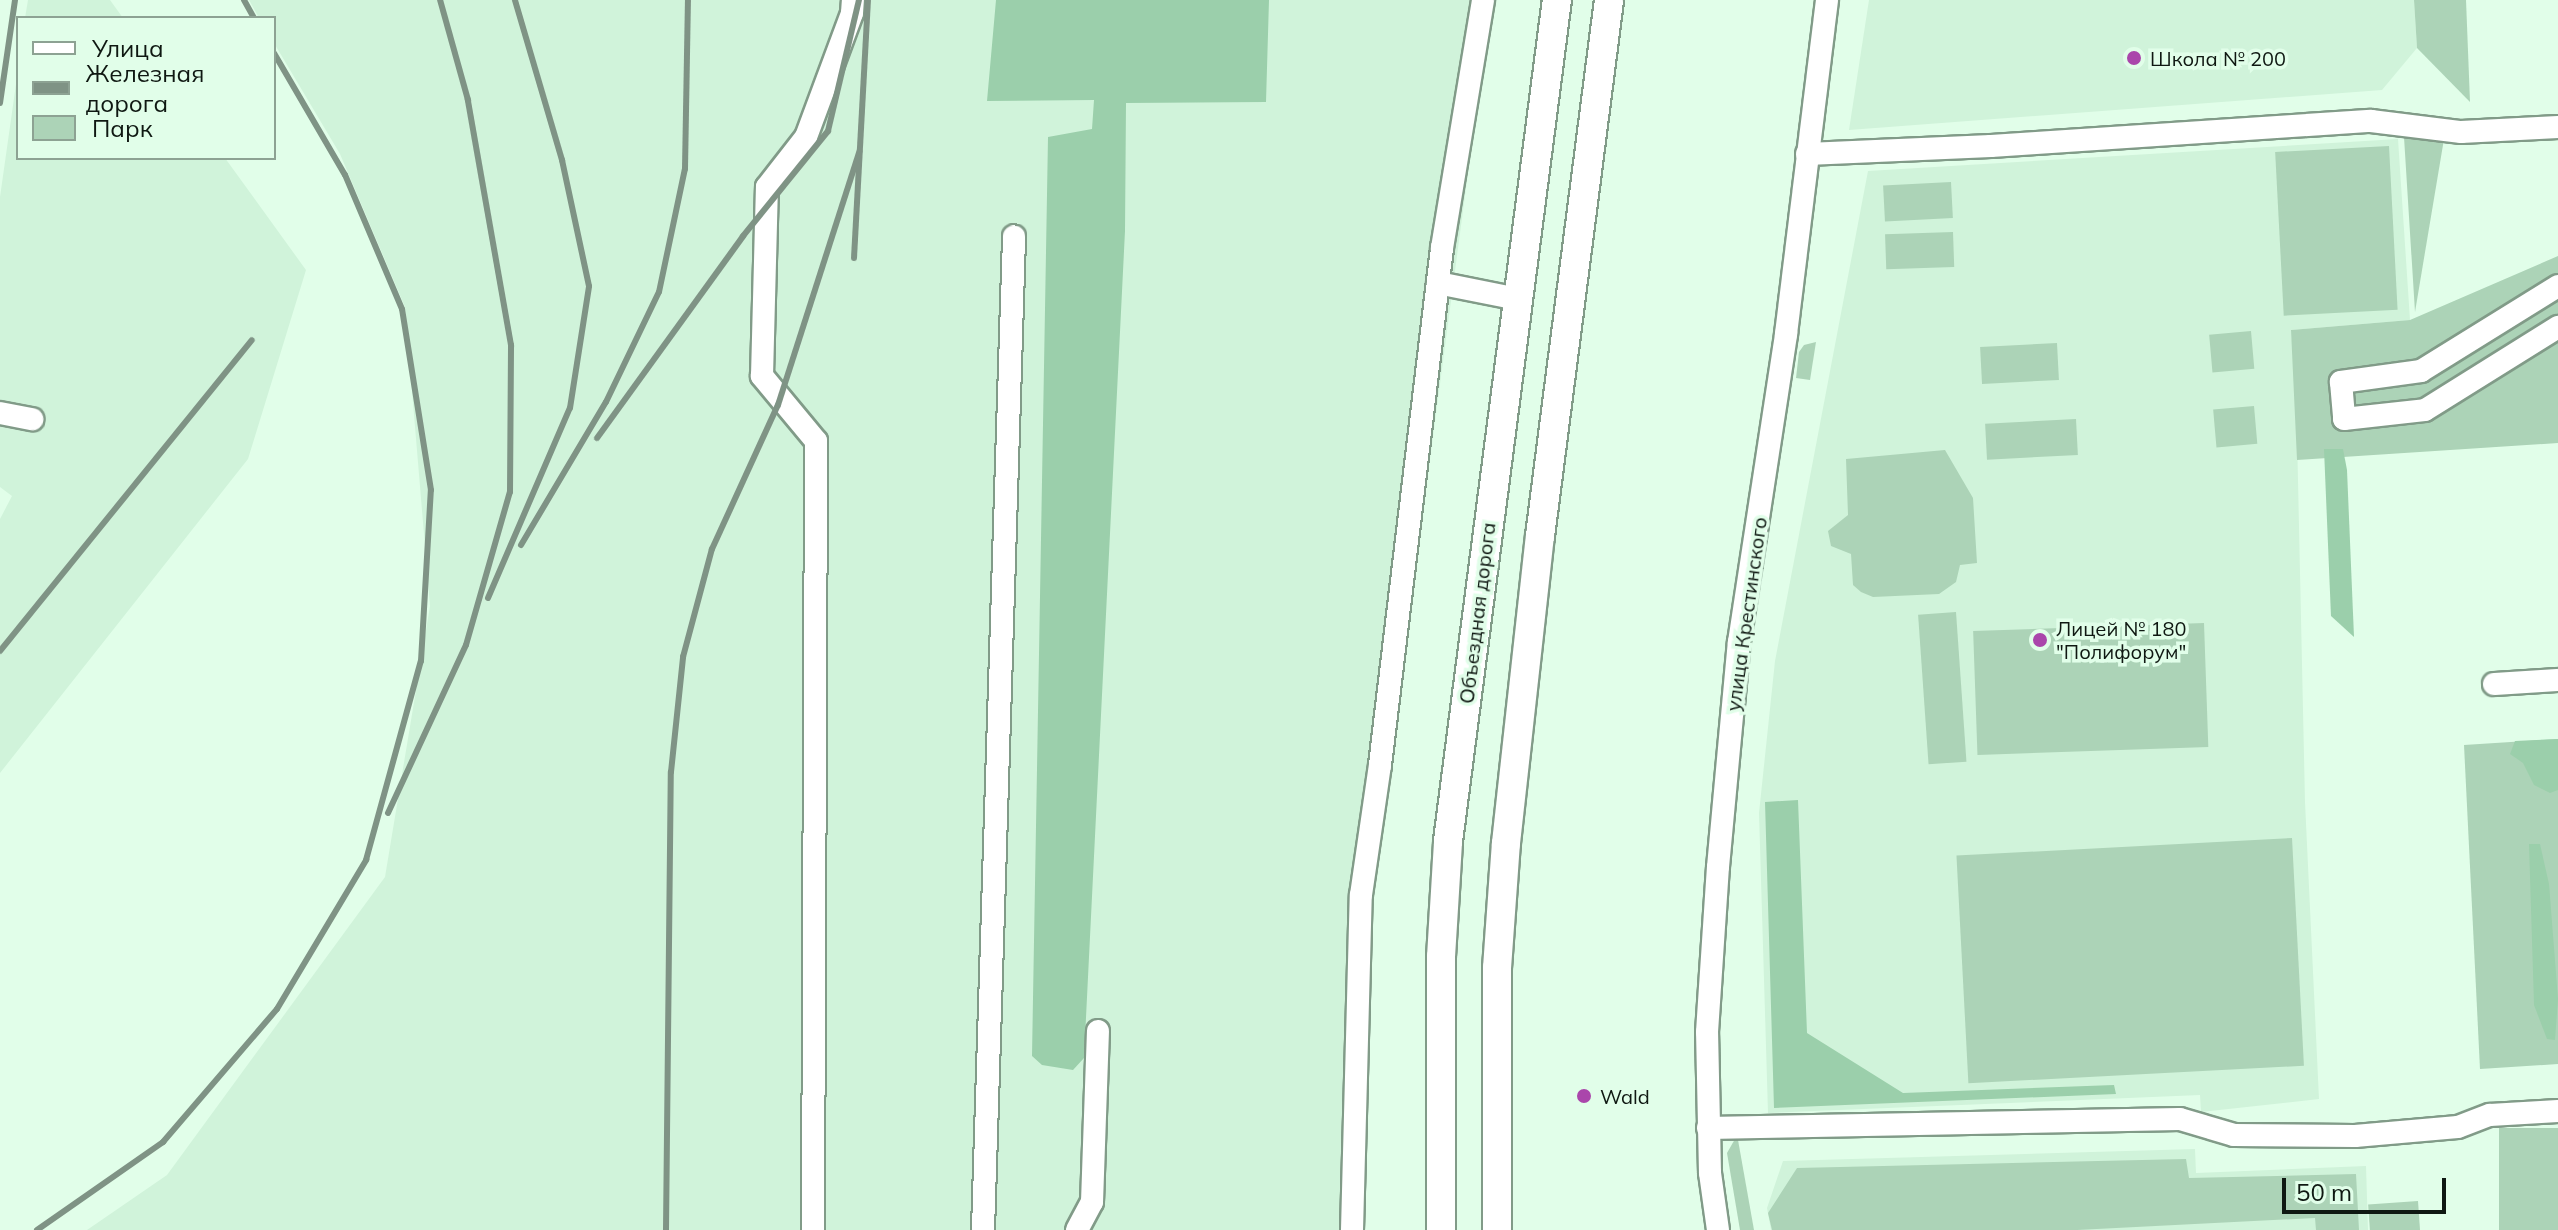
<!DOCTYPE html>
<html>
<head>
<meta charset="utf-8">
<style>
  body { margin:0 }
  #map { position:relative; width:2558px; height:1230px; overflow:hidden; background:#e1fee9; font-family:Mulish,sans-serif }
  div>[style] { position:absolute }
  .built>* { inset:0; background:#d0f3da }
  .green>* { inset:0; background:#acd3b7; transform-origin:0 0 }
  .forest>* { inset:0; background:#9bcfab }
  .roads { filter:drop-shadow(2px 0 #819b88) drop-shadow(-2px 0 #819b88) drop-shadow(0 2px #819b88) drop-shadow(0 -2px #819b88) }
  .minor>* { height:22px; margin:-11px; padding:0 11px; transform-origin:11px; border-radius:11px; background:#fff }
  .major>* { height:28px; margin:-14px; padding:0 14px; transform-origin:14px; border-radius:14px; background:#fff }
  .rail>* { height:6px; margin:-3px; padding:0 3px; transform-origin:3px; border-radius:3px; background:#7f9385 }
  .dots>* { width:22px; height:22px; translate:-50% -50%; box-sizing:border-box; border:4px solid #e1fee9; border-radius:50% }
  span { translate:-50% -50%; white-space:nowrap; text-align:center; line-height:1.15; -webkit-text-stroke:7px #e1fee9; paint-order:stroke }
  .poi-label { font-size:20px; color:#0f1812 }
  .left { translate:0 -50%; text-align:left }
  .street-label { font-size:20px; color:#0f1812 }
  .legend { position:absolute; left:16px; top:16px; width:260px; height:144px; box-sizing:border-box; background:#e1fee9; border:2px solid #8da293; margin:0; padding:10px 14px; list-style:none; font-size:24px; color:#0f1812 }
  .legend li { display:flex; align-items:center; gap:16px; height:40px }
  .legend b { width:40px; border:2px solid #8da293 }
  .scale { position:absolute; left:2282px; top:1178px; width:164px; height:36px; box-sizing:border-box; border:4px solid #0f1812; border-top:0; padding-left:10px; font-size:24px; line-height:28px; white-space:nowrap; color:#0f1812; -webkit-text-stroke:6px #e1fee9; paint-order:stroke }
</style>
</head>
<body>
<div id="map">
  <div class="built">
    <div style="clip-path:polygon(28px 0,110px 0,123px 18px,25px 18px)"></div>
    <div style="clip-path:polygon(249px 0,1491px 0,1373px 888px,1361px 1230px,87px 1230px,167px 1175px,385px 877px,430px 606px,405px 307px,340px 154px,274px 43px,274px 18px,259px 18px)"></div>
    <div style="clip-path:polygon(1869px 0,2414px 0,2417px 48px,2382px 90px,1849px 130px)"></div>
    <div style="clip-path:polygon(18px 70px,18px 158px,225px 158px,306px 270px,248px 459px,0 773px,0 519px,12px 496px,0 487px,0 197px)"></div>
    <div style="clip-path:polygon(2398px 139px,2410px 320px,2291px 330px,2296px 388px,2305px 802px,2319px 1099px,2201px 1112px,2200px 1095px,1768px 1113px,1759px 813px,1775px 661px,1868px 171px)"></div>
    <div style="clip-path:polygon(2195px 1149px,2196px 1173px,2366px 1166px,2368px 1230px,1771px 1230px,1767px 1208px,1783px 1161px)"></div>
  </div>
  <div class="green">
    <div style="clip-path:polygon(2414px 0,2466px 0,2470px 102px,2417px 48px)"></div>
    <div style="clip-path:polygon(2404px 137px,2444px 139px,2415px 312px)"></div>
    <div style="left:2389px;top:146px;width:164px;height:114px;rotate:87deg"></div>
    <div style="left:1951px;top:182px;width:36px;height:68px;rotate:87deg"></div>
    <div style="left:1953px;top:232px;width:35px;height:68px;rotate:88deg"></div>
    <div style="clip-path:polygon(2558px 256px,2558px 443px,2297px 460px,2291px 330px,2410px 320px)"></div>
    <div style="left:2251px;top:331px;width:38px;height:42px;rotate:85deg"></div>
    <div style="clip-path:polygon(1816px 342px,1810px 380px,1796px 378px,1799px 352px,1804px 345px)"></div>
    <div style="left:2057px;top:343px;width:37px;height:77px;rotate:87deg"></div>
    <div style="left:2254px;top:406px;width:38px;height:41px;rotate:85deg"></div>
    <div style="left:2076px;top:419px;width:36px;height:91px;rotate:87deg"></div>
    <div style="clip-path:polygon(1945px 450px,1973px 498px,1977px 563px,1960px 565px,1956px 582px,1939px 594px,1873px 597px,1861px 592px,1853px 585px,1851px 554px,1831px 546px,1828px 531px,1848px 515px,1846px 459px)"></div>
    <div style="left:1956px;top:612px;width:150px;height:38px;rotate:86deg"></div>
    <div style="left:2204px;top:623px;width:124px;height:231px;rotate:88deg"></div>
    <div style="clip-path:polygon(2558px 739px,2558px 1064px,2480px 1069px,2464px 745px)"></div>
    <div style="left:2292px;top:838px;width:228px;height:336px;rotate:87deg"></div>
    <div style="left:2558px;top:1128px;width:102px;height:59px;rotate:90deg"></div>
    <div style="clip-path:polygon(1735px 1139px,1738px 1140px,1754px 1230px,1740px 1230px,1727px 1153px)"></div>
    <div style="clip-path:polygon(2186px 1159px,2189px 1178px,2356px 1174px,2359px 1230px,2316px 1230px,2315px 1218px,2077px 1230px,1772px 1230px,1768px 1213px,1797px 1168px)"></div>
    <div style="left:2418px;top:1201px;width:29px;height:50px;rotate:86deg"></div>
  </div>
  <div class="forest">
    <div style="clip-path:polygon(996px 0,1269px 0,1266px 102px,1126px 103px,1125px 231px,1084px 1058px,1073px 1070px,1042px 1065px,1032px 1056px,1048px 137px,1092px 129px,1094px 100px,987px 101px)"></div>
    <div style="clip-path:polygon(2324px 449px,2343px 449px,2347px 470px,2354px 637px,2331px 616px)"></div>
    <div style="clip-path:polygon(2558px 739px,2558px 790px,2550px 793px,2534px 785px,2523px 763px,2510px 754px,2515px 741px)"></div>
    <div style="clip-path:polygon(1798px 800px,1807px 1033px,1903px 1093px,2114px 1085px,2116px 1094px,1774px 1108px,1765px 802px)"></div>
    <div style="clip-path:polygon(2529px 844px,2540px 844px,2549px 884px,2558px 999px,2555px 1040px,2547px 1039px,2534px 1005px)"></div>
  </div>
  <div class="roads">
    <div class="minor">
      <div style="left:1807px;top:154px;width:184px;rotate:-2.5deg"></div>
      <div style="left:1991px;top:146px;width:381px;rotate:-3.8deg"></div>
      <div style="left:2371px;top:121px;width:91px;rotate:7deg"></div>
      <div style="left:2461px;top:132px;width:97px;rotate:-3deg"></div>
      <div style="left:1438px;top:283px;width:82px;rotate:11.3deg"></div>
      <div style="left:2558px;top:286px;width:161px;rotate:148.2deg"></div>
      <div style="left:2421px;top:371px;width:81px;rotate:172.2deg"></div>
      <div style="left:2341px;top:382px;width:37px;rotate:85deg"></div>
      <div style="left:2344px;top:419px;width:81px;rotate:-6.3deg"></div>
      <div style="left:2425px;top:410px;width:157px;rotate:-32deg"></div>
      <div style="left:0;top:413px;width:33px;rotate:11deg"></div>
      <div style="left:2494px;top:684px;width:64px;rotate:-3.6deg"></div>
      <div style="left:1708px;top:1128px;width:472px;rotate:-1.1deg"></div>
      <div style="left:2180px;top:1119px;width:56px;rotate:16.5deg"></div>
      <div style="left:2234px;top:1135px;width:121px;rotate:0.5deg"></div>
      <div style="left:2355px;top:1136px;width:103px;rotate:-5deg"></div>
      <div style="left:2458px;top:1127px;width:34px;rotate:-21deg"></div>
      <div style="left:2490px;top:1115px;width:68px;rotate:-3.4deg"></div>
      <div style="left:813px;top:1230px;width:789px;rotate:-89.78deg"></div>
      <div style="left:816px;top:441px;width:85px;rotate:-129.7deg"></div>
      <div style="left:762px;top:376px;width:189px;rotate:-88.5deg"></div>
      <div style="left:767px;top:187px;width:63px;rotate:-52deg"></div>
      <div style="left:806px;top:137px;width:132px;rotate:-69.6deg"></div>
      <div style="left:852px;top:13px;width:13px;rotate:-86deg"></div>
      <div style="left:983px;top:1230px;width:994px;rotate:-88.21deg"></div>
      <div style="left:1077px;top:1230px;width:32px;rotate:-62deg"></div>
      <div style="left:1092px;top:1202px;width:171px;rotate:-88deg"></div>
      <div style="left:1352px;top:1230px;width:335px;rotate:-88.5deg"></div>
      <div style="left:1361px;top:895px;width:131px;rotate:-81.7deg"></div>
      <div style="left:1380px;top:765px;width:521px;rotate:-83.16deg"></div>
      <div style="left:1442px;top:248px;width:251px;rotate:-80.6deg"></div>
      <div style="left:1718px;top:1230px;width:58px;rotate:-98deg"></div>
      <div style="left:1710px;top:1173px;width:141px;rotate:-91.2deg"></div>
      <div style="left:1707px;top:1032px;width:165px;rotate:-86.2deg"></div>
      <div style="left:1718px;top:867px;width:226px;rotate:-84.7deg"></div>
      <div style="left:1739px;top:642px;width:312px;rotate:-81.3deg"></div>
      <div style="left:1786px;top:334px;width:337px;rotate:-83deg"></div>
    </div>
    <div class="major">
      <div style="left:1441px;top:1230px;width:273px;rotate:-90deg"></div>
      <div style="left:1441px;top:957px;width:116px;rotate:-86.5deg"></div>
      <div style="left:1448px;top:841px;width:848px;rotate:-82.62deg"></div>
      <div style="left:1497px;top:1230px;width:262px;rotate:-90deg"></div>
      <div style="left:1497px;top:968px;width:125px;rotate:-85.9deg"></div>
      <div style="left:1506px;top:843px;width:309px;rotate:-83.7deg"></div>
      <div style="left:1540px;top:536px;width:540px;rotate:-82.66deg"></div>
    </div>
  </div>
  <div class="rail">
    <div style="left:244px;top:0;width:21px;rotate:61deg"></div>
    <div style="left:0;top:103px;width:104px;rotate:-81.7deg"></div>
    <div style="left:854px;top:258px;width:258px;rotate:-86.9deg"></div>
    <div style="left:597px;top:438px;width:249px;rotate:-54.1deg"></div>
    <div style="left:743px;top:236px;width:135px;rotate:-51deg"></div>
    <div style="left:828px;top:131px;width:135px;rotate:-76.7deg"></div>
    <div style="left:521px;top:545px;width:166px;rotate:-59.3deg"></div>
    <div style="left:606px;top:402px;width:122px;rotate:-64.3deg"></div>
    <div style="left:659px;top:292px;width:126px;rotate:-78.1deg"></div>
    <div style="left:685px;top:169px;width:169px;rotate:-89deg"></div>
    <div style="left:488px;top:598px;width:207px;rotate:-66.7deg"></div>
    <div style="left:570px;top:408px;width:123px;rotate:-81.1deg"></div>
    <div style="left:589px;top:286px;width:129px;rotate:-102.1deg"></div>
    <div style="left:562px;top:160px;width:167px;rotate:-106.4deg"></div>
    <div style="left:0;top:651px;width:400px;rotate:-51deg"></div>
    <div style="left:388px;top:813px;width:185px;rotate:-65.1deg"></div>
    <div style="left:466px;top:645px;width:159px;rotate:-74deg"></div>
    <div style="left:510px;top:492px;width:147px;rotate:-89.6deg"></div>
    <div style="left:511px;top:345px;width:249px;rotate:-100deg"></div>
    <div style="left:468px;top:100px;width:104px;rotate:-105.6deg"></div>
    <div style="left:37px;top:1230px;width:154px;rotate:-34.9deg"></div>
    <div style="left:163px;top:1142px;width:175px;rotate:-49.4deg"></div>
    <div style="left:277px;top:1009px;width:174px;rotate:-59.1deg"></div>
    <div style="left:366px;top:860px;width:206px;rotate:-74.6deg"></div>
    <div style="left:421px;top:661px;width:171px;rotate:-86.7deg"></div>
    <div style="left:431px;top:490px;width:183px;rotate:-99.1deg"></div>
    <div style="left:402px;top:309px;width:146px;rotate:-113deg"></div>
    <div style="left:345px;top:175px;width:141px;rotate:-120.2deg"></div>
    <div style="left:666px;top:1230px;width:458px;rotate:-89.4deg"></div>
    <div style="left:671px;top:772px;width:116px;rotate:-84deg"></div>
    <div style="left:683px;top:657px;width:112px;rotate:-75deg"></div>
    <div style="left:712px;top:549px;width:158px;rotate:-65.4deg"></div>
    <div style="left:778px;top:405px;width:266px;rotate:-72.2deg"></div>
  </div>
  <div class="dots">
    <div style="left:2134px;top:58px;background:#aa46ab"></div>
    <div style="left:2040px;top:640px;background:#aa46ab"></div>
    <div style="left:1584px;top:1096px;background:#aa46ab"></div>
  </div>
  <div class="poi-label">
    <span class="left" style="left:2150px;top:58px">Школа № 200</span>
    <span class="left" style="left:2056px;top:640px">Лицей № 180<br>"Полифорум"</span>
    <span class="left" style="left:1600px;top:1096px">Wald</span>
  </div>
  <div class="street-label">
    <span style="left:1477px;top:613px;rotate:-83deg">Объездная дорога</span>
    <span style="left:1746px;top:614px;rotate:-82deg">улица Крестинского</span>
  </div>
  <ul class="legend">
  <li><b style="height:10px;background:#fff"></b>Улица</li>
  <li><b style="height:10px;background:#7f9385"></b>Железная дорога</li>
  <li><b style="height:22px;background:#acd3b7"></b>Парк</li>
  </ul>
  <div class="scale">50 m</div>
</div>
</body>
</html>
